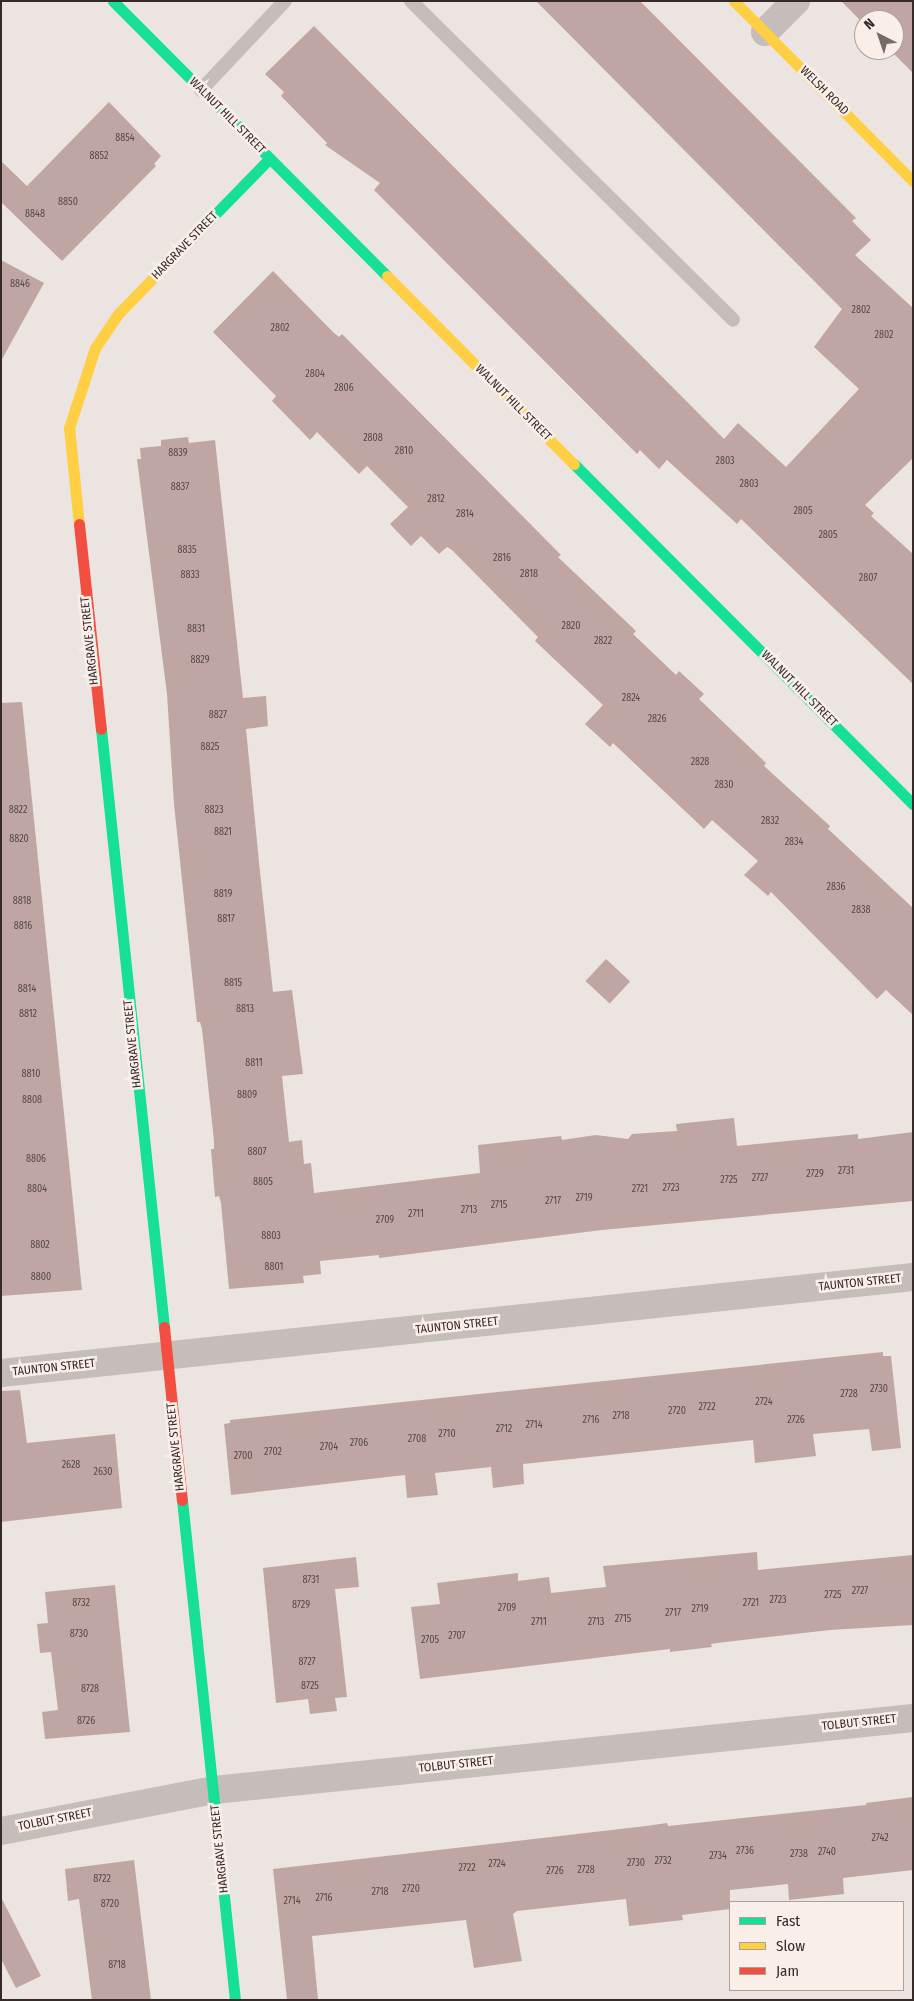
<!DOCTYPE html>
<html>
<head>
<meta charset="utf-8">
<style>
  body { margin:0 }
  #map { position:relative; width:914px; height:2001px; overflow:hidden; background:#ece4e1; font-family:"Fira Sans Condensed",sans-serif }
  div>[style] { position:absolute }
  .building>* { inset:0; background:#bfa6a3; transform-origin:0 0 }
  .lane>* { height:14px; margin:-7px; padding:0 7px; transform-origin:7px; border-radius:7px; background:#c5bdba }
  .street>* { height:28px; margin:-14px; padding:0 14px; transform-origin:14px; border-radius:14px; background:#c5bdba }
  .fast>* { height:11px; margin:-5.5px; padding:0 5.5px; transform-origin:5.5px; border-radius:5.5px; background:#16e098 }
  .slow>* { height:11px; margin:-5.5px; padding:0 5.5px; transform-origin:5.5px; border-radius:5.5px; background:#ffcf43 }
  .jam>* { height:11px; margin:-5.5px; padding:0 5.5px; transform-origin:5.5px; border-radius:5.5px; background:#f24e42 }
  span { translate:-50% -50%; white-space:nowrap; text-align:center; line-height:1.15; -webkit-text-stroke:5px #f9eee8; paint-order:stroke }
  .number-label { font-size:10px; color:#584947 }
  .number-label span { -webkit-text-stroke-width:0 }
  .street-label { font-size:12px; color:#362a28 }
  .frame { position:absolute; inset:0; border:2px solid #362a28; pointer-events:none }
  .legend { position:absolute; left:729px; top:1901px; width:175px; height:90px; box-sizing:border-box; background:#f9eee8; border:1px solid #aba09b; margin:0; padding:6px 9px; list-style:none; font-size:15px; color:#362a28 }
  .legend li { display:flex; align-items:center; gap:10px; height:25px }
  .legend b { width:25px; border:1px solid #aba09b }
  .north { position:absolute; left:854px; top:10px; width:50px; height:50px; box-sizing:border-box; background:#f9eee8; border:1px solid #aba09b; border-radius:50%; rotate:319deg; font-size:14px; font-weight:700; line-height:20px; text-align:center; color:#362a28 }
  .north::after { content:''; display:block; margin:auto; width:18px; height:22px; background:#766b69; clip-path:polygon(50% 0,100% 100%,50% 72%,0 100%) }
</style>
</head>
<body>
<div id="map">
  <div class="building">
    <div style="clip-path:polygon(536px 1px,640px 1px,856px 218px,852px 221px,871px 240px,855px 255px,913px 308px,913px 458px,865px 505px,874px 513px,871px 516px,913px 554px,913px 684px,741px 519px,737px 524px,667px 460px,659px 469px,640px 450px,637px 454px,374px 190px,380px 183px,325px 145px,327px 143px,281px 96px,284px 92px,265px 74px,314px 26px,724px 439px,738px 423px,786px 467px,859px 389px,814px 347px,842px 309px)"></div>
    <div style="clip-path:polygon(841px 1px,913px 1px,913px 73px,890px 50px,894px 50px,894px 20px,864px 20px,864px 24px)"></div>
    <div style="clip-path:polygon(109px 102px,161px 156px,154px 164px,156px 166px,62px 261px,1px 202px,1px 161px,27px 186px)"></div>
    <div style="clip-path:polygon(1px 260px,44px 283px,1px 361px)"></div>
    <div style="clip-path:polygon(273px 271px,334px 333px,339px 337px,342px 334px,561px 555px,558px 557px,636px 631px,633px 634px,676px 675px,679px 671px,704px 694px,699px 699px,766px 763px,764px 766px,830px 826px,828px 829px,913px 908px,913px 1015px,886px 990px,877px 999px,771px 892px,768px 896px,744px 875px,758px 861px,712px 820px,704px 829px,613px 743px,610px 747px,585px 724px,603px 705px,535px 641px,538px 637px,452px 550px,447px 547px,439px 554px,421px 536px,411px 546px,390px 524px,408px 507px,367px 466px,359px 474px,317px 432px,310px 440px,272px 401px,276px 396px,213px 332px)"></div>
    <div style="clip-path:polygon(188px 437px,189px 443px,215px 440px,243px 698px,266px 696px,268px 726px,246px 729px,260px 872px,273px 992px,292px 990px,303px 1074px,282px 1076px,289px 1142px,302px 1140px,304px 1164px,311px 1163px,314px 1193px,480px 1173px,478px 1145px,561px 1136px,562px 1140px,596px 1135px,628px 1139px,632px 1134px,677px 1131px,676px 1124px,734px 1118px,737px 1146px,858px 1134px,858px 1139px,913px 1132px,913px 1201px,602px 1230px,379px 1258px,379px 1255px,320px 1261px,321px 1274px,303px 1276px,304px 1283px,229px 1289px,221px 1203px,219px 1196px,215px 1197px,211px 1149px,214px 1149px,214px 1141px,202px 1029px,200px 1022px,197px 1022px,174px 804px,167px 694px,137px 459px,141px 459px,140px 448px,161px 446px,161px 440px)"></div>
    <div style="clip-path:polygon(22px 702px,82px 1290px,1px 1296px,1px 703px)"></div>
    <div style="left:606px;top:959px;width:33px;height:30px;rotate:43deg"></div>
    <div style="clip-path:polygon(883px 1352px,883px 1356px,891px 1356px,901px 1448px,872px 1451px,869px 1429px,813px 1434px,816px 1456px,755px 1463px,753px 1440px,523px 1464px,524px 1484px,493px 1488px,491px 1467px,435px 1473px,438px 1495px,407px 1498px,405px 1475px,231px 1495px,224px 1424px,230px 1423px,230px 1420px)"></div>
    <div style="clip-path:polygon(20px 1390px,27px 1443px,115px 1434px,122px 1508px,1px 1522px,1px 1391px)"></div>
    <div style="clip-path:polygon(757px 1552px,758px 1570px,913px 1555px,913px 1625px,830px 1630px,717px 1643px,711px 1644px,712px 1647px,670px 1652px,670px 1649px,420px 1679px,411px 1607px,440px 1604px,437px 1583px,518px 1573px,518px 1581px,549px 1577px,551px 1593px,606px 1587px,603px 1566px)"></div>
    <div style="clip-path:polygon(356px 1557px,359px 1587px,335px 1589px,347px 1697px,335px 1698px,337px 1711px,310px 1714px,308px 1699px,276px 1703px,263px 1568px)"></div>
    <div style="clip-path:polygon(115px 1585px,130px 1732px,45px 1739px,42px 1712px,58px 1710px,51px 1652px,40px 1653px,37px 1624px,48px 1623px,45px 1592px)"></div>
    <div style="clip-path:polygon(913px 1797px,913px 1870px,843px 1878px,844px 1894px,789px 1900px,788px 1884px,730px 1890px,730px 1909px,682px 1915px,683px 1920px,629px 1926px,626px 1899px,517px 1911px,513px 1914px,522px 1961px,474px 1968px,466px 1920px,312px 1936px,318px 2000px,287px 2000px,273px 1869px,646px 1826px,667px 1823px,668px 1826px,866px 1805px,866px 1803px)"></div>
    <div style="clip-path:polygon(134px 1860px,151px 2000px,92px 2000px,79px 1899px,68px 1901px,65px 1869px)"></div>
    <div style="clip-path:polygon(1px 1897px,41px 1976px,16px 1988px,1px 1959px)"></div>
  </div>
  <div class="lane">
    <div style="left:411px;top:1px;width:453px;rotate:44.7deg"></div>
    <div style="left:201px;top:90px;width:122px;rotate:-46.7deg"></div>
  </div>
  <div class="street">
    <div style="left:765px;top:32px;width:44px;rotate:-45deg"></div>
    <div style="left:1px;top:1373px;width:917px;rotate:-6.01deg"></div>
    <div style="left:1px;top:1831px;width:217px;rotate:-10.9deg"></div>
    <div style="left:214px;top:1790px;width:703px;rotate:-5.88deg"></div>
  </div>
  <div class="fast">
    <div style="left:113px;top:1px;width:388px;rotate:45.1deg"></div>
    <div style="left:185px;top:245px;width:120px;rotate:-45.7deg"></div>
    <div style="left:574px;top:464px;width:480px;rotate:45.1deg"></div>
    <div style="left:101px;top:729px;width:601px;rotate:83.99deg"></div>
    <div style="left:182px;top:1500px;width:503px;rotate:83.95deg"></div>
  </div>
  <div class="slow">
    <div style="left:734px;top:1px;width:254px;rotate:45.2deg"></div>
    <div style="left:387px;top:276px;width:265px;rotate:45.2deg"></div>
    <div style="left:79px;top:524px;width:97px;rotate:-95.9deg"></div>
    <div style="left:69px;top:428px;width:84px;rotate:-72deg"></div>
    <div style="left:95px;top:348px;width:41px;rotate:-55.9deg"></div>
    <div style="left:118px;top:314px;width:96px;rotate:-45.8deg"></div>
  </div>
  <div class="jam">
    <div style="left:79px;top:524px;width:206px;rotate:83.9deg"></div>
    <div style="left:164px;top:1327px;width:174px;rotate:84.1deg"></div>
  </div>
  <div class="number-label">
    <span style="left:125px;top:139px">8854</span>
    <span style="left:99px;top:157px">8852</span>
    <span style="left:68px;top:203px">8850</span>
    <span style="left:35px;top:215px">8848</span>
    <span style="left:20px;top:285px">8846</span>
    <span style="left:861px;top:311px">2802</span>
    <span style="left:280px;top:329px">2802</span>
    <span style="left:884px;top:336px">2802</span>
    <span style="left:315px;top:375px">2804</span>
    <span style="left:344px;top:389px">2806</span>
    <span style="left:373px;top:439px">2808</span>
    <span style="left:404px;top:452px">2810</span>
    <span style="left:178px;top:454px">8839</span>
    <span style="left:725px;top:462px">2803</span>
    <span style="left:749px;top:485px">2803</span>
    <span style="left:180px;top:488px">8837</span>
    <span style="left:436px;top:500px">2812</span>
    <span style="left:803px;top:512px">2805</span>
    <span style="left:465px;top:515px">2814</span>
    <span style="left:828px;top:536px">2805</span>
    <span style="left:187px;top:551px">8835</span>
    <span style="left:502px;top:559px">2816</span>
    <span style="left:529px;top:575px">2818</span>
    <span style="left:190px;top:576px">8833</span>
    <span style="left:868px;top:579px">2807</span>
    <span style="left:571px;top:627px">2820</span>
    <span style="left:196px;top:630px">8831</span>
    <span style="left:603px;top:642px">2822</span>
    <span style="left:200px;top:661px">8829</span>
    <span style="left:631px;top:699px">2824</span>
    <span style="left:218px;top:716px">8827</span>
    <span style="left:657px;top:720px">2826</span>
    <span style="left:210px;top:748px">8825</span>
    <span style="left:700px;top:763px">2828</span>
    <span style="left:724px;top:786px">2830</span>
    <span style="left:18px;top:811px">8822</span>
    <span style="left:214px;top:811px">8823</span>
    <span style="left:770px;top:822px">2832</span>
    <span style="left:223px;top:833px">8821</span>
    <span style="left:19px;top:840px">8820</span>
    <span style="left:794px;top:843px">2834</span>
    <span style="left:836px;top:888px">2836</span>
    <span style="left:223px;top:895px">8819</span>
    <span style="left:22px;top:902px">8818</span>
    <span style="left:861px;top:911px">2838</span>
    <span style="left:226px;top:920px">8817</span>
    <span style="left:23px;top:927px">8816</span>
    <span style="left:233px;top:984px">8815</span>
    <span style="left:27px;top:990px">8814</span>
    <span style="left:245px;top:1010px">8813</span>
    <span style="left:28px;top:1015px">8812</span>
    <span style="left:254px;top:1064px">8811</span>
    <span style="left:31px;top:1075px">8810</span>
    <span style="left:247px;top:1096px">8809</span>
    <span style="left:32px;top:1101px">8808</span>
    <span style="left:257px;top:1153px">8807</span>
    <span style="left:36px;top:1160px">8806</span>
    <span style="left:846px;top:1172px">2731</span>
    <span style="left:815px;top:1175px">2729</span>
    <span style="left:760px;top:1179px">2727</span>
    <span style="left:729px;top:1181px">2725</span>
    <span style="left:263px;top:1183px">8805</span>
    <span style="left:671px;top:1189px">2723</span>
    <span style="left:37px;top:1190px">8804</span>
    <span style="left:640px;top:1190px">2721</span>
    <span style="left:584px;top:1199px">2719</span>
    <span style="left:553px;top:1202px">2717</span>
    <span style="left:499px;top:1206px">2715</span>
    <span style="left:469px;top:1211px">2713</span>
    <span style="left:416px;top:1215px">2711</span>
    <span style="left:385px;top:1221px">2709</span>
    <span style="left:271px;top:1237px">8803</span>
    <span style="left:40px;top:1246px">8802</span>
    <span style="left:274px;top:1268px">8801</span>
    <span style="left:41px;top:1278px">8800</span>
    <span style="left:879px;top:1390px">2730</span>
    <span style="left:849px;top:1395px">2728</span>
    <span style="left:764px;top:1403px">2724</span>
    <span style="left:707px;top:1408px">2722</span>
    <span style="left:677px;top:1412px">2720</span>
    <span style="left:621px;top:1417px">2718</span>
    <span style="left:591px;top:1421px">2716</span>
    <span style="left:796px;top:1421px">2726</span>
    <span style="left:534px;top:1426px">2714</span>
    <span style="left:504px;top:1430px">2712</span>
    <span style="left:447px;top:1435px">2710</span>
    <span style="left:417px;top:1440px">2708</span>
    <span style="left:359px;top:1444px">2706</span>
    <span style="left:329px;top:1448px">2704</span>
    <span style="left:273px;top:1453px">2702</span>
    <span style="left:243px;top:1457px">2700</span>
    <span style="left:71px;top:1466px">2628</span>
    <span style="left:103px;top:1473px">2630</span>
    <span style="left:311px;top:1581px">8731</span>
    <span style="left:860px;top:1592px">2727</span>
    <span style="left:833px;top:1596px">2725</span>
    <span style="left:778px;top:1601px">2723</span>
    <span style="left:81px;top:1604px">8732</span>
    <span style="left:751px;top:1604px">2721</span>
    <span style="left:301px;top:1606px">8729</span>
    <span style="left:507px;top:1609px">2709</span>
    <span style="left:700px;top:1610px">2719</span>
    <span style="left:673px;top:1614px">2717</span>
    <span style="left:623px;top:1620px">2715</span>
    <span style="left:539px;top:1623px">2711</span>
    <span style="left:596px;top:1623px">2713</span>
    <span style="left:79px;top:1635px">8730</span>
    <span style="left:457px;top:1637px">2707</span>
    <span style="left:430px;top:1641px">2705</span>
    <span style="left:307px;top:1663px">8727</span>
    <span style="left:310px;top:1687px">8725</span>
    <span style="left:90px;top:1690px">8728</span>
    <span style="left:86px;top:1722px">8726</span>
    <span style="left:880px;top:1839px">2742</span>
    <span style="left:745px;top:1852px">2736</span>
    <span style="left:827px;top:1853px">2740</span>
    <span style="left:799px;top:1855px">2738</span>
    <span style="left:718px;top:1857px">2734</span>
    <span style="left:663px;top:1862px">2732</span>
    <span style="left:636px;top:1864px">2730</span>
    <span style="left:497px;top:1865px">2724</span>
    <span style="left:467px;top:1869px">2722</span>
    <span style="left:586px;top:1871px">2728</span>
    <span style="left:555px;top:1872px">2726</span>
    <span style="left:102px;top:1880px">8722</span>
    <span style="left:411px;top:1890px">2720</span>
    <span style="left:380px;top:1893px">2718</span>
    <span style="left:324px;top:1899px">2716</span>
    <span style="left:292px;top:1902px">2714</span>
    <span style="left:110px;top:1905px">8720</span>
    <span style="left:117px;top:1966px">8718</span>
  </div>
  <div class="street-label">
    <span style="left:824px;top:91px;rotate:45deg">WELSH ROAD</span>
    <span style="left:227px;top:116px;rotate:45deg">WALNUT HILL STREET</span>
    <span style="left:185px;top:246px;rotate:-46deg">HARGRAVE STREET</span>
    <span style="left:513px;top:403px;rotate:45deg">WALNUT HILL STREET</span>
    <span style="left:90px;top:641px;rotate:-96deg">HARGRAVE STREET</span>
    <span style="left:799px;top:689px;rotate:45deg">WALNUT HILL STREET</span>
    <span style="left:133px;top:1044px;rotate:-96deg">HARGRAVE STREET</span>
    <span style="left:860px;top:1283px;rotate:-6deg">TAUNTON STREET</span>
    <span style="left:457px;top:1326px;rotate:-6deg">TAUNTON STREET</span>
    <span style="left:54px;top:1368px;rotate:-6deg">TAUNTON STREET</span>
    <span style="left:176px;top:1447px;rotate:-96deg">HARGRAVE STREET</span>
    <span style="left:859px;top:1723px;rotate:-6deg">TOLBUT STREET</span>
    <span style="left:456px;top:1765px;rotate:-6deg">TOLBUT STREET</span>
    <span style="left:55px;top:1820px;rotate:-11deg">TOLBUT STREET</span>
    <span style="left:220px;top:1849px;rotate:-96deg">HARGRAVE STREET</span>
  </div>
  <div class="frame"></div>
  <ul class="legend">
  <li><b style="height:6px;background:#16e098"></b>Fast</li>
  <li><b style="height:6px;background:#ffcf43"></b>Slow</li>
  <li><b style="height:6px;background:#f24e42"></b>Jam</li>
  </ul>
  <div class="north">N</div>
</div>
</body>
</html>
